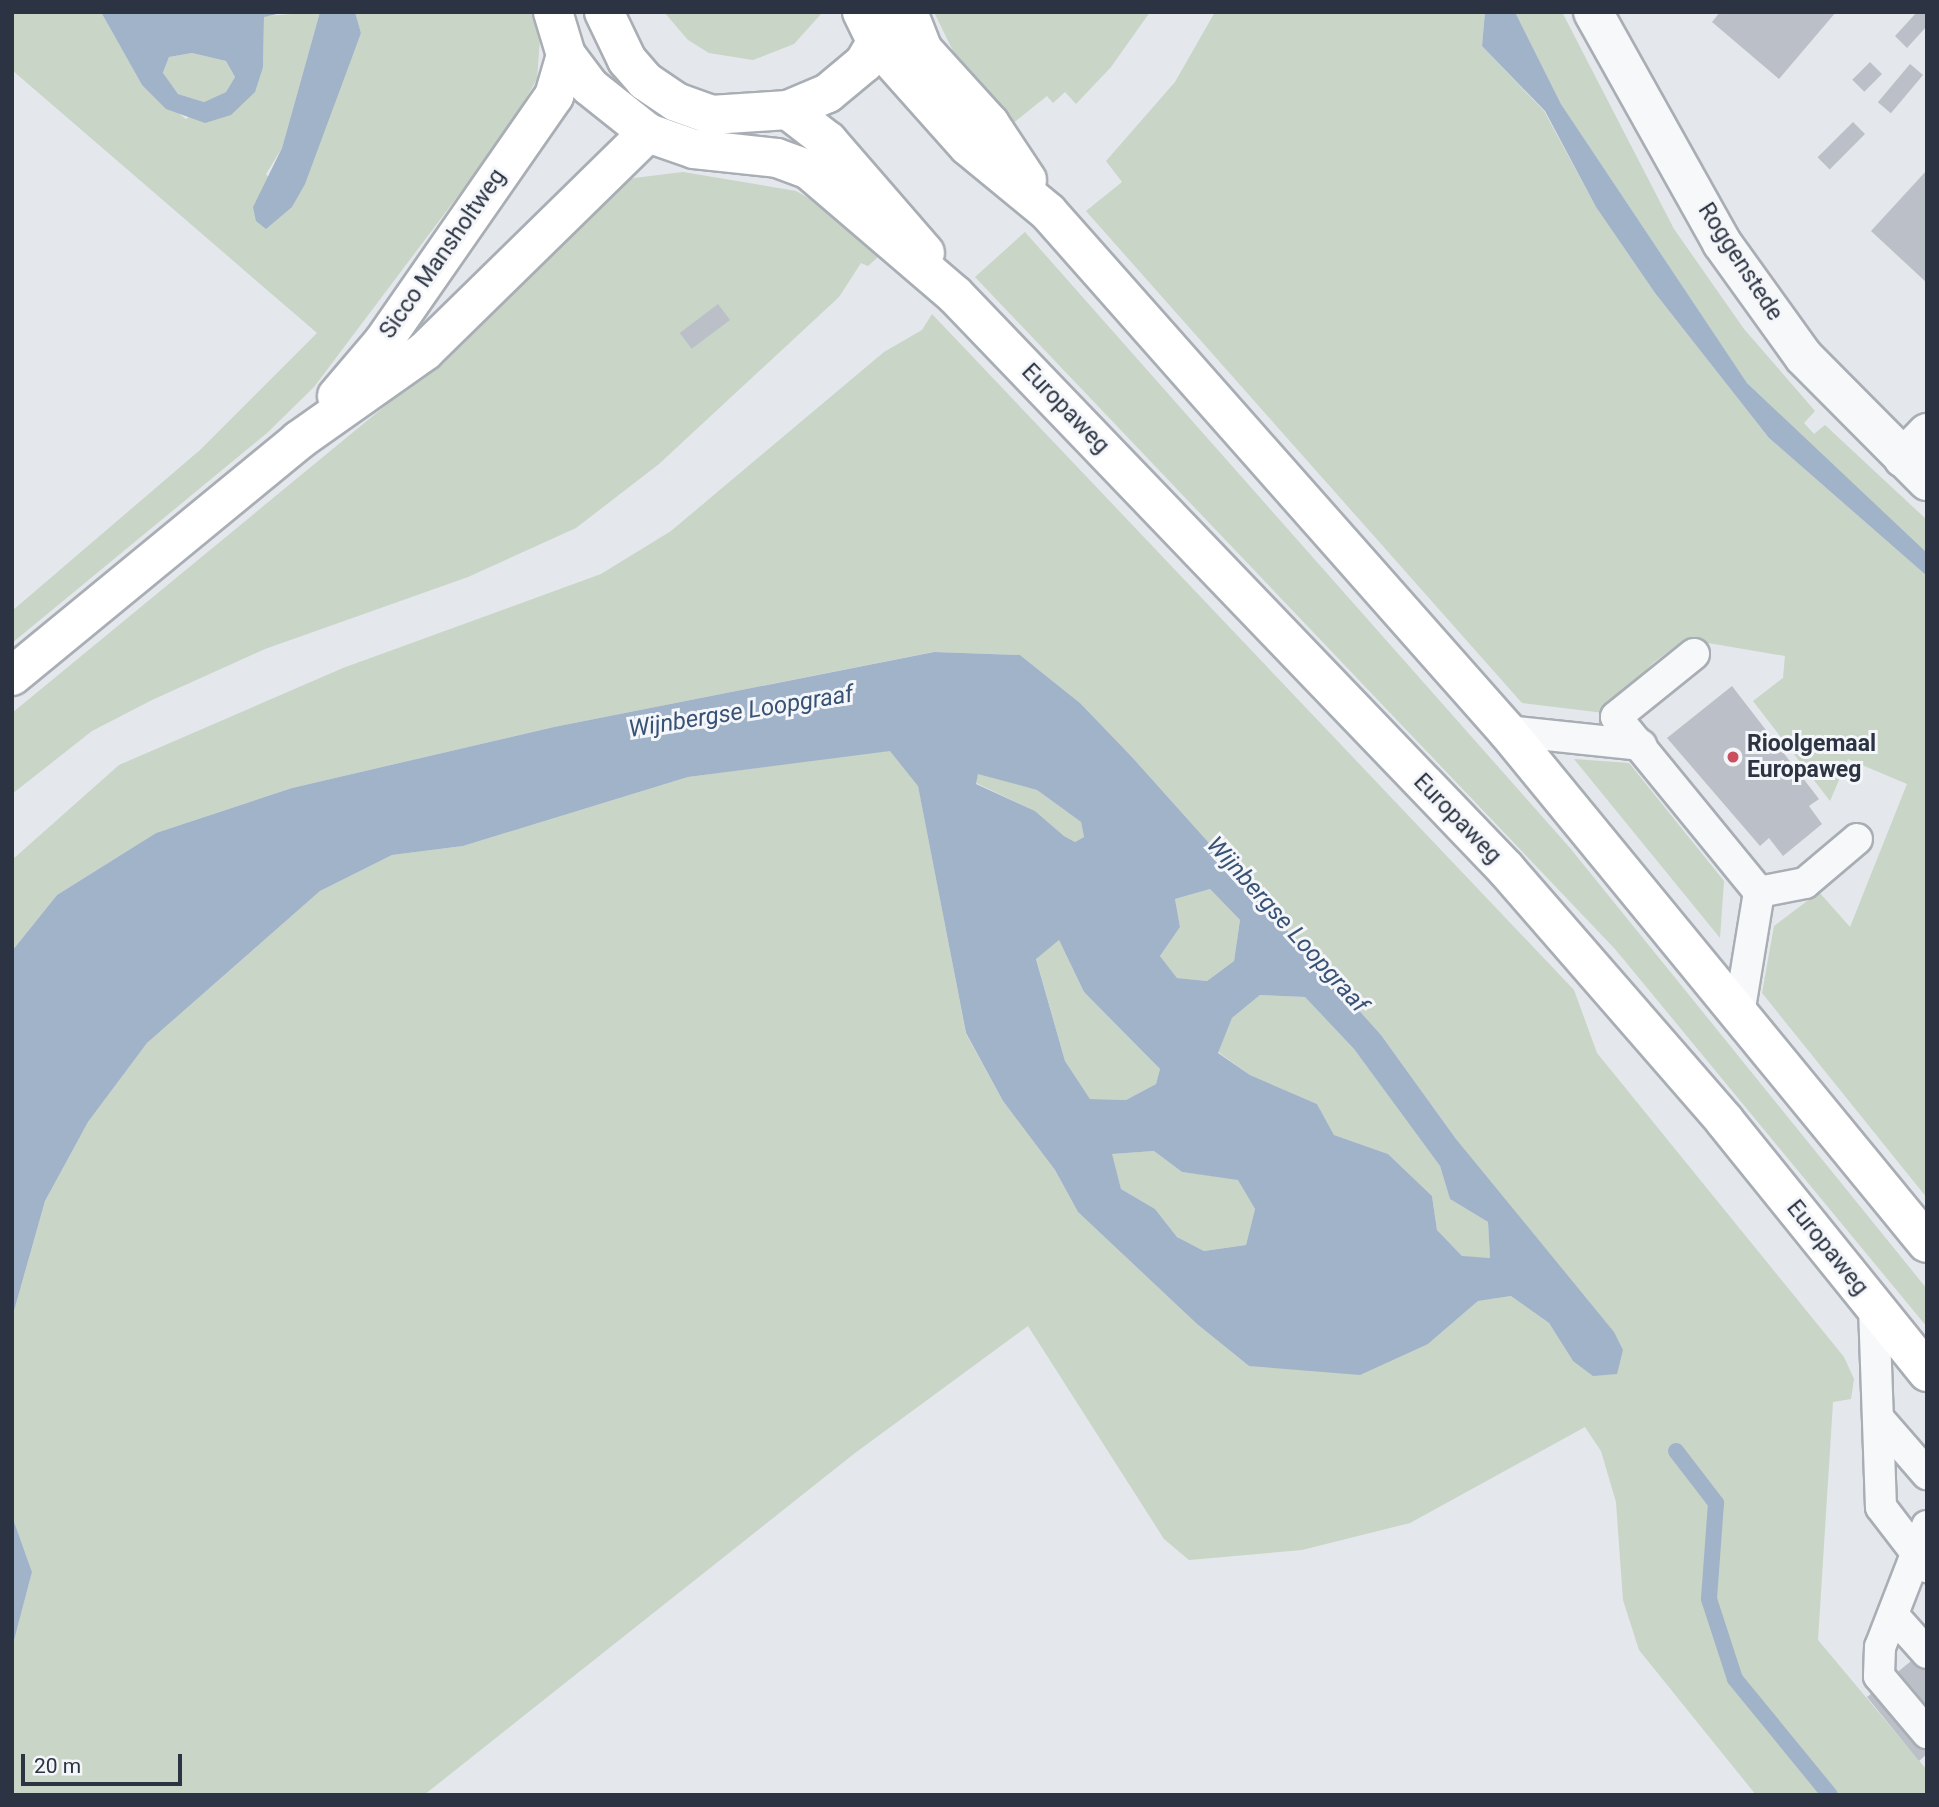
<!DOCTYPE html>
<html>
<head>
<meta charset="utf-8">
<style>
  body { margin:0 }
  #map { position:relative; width:1939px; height:1807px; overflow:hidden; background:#e4e7eb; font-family:Roboto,sans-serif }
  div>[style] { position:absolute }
  .green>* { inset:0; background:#c9d5c6 }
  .water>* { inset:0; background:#a1b3c9 }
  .stream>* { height:16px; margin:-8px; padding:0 8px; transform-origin:8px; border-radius:8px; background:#a1b3c9 }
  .building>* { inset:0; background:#bbc0c8; transform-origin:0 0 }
  .roads { filter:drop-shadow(2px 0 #a9aeb5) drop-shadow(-2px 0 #a9aeb5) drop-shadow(0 2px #a9aeb5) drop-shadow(0 -2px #a9aeb5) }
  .lane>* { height:30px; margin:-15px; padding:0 15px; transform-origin:15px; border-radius:15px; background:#f7f8fa }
  .street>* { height:38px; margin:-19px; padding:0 19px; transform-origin:19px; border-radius:19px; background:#f7f8fa }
  .secondary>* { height:38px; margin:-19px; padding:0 19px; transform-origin:19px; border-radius:19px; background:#fff }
  .primary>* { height:38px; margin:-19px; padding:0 19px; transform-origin:19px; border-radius:19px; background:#fff }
  .dots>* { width:19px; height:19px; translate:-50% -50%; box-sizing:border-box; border:4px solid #f4f6f9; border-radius:50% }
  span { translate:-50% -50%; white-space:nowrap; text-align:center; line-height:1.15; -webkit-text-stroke:6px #f4f6f9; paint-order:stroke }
  .street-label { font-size:23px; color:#2c3443 }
  .poi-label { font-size:23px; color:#2c3443; font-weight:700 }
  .left { translate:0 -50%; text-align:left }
  .water-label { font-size:24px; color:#385276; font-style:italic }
  .frame { position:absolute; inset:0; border:14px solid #2c3443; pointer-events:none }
  .scale { position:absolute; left:21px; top:1754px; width:161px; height:32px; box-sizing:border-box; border:4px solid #2c3443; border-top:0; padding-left:9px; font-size:21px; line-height:24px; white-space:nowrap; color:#2c3443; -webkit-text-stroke:5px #f4f6f9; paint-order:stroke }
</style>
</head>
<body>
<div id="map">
  <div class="green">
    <div style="clip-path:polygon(12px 12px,101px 12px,142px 85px,186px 119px,263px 67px,264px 16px,320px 12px,282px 148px,266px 174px,292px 207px,361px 33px,355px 12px,535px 12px,540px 39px,537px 79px,509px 128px,314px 387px,267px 433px,12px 643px,12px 611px,200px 450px,317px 333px,12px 70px)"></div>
    <div style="clip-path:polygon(664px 12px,819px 12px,821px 14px,794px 44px,753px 60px,709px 53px,688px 40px)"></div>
    <div style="clip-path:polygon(934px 12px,1150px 12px,1111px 67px,1076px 104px,1065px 92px,1053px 103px,1047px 96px,1012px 124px,955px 55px)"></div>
    <div style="clip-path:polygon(1215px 12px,1485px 12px,1482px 46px,1544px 111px,1596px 207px,1655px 293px,1769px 438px,1927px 576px,1927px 1198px,1762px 993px,1774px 926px,1819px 892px,1850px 927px,1907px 784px,1848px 759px,1830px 801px,1753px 701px,1783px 678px,1785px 656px,1685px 639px,1653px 663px,1604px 713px,1522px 703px,1086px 211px,1122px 182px,1106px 161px,1175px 82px)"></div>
    <div style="clip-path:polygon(1515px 12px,1562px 12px,1674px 229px,1744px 329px,1815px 411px,1804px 423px,1814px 434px,1825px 425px,1927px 520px,1927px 554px,1747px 383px,1561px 104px)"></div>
    <div style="clip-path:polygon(192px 53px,226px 61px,235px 77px,226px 92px,204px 102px,178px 94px,163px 74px,169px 57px)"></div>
    <div style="clip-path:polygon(683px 172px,796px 191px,830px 210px,878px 257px,868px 266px,861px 263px,839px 297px,659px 464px,576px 528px,468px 577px,265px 649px,152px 700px,92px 731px,12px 794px,12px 713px,391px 401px,612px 188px,634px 178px)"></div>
    <div style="clip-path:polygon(1025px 232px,1570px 848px,1927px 1289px,1927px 1327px,1615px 949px,975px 277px)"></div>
    <div style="clip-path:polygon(932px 314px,1574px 990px,1597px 1053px,1844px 1357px,1854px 1379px,1851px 1399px,1833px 1402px,1818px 1640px,1927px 1770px,1927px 1795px,1756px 1795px,1639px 1650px,1623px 1600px,1616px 1502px,1601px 1451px,1585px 1427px,1410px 1523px,1302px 1550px,1189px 1560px,1164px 1539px,1028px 1326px,855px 1453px,424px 1795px,12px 1795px,12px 1648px,32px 1572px,12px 1516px,12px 1318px,45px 1201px,88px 1122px,147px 1043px,320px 891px,392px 855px,463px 846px,688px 777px,891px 750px,918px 785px,966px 1034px,1003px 1101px,1055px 1170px,1078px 1212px,1197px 1324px,1249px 1366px,1428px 1344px,1478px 1301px,1511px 1296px,1549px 1323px,1573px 1361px,1623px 1350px,1456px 1139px,1381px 1035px,1131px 756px,1080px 703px,1020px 655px,933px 652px,554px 727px,292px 788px,156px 833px,57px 895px,12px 951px,12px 860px,119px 765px,343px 668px,601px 574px,671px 531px,884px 352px,922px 330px)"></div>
    <div style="clip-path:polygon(1574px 759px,1629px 763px,1724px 881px,1720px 938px)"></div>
    <div style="clip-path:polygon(978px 773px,1037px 790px,1081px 822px,1084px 837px,1075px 842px,1064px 836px,1035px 811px,976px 783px)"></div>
    <div style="clip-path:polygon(1210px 889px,1240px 920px,1234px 961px,1207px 981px,1177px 978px,1160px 956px,1180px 927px,1175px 899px)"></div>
    <div style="clip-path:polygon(1059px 940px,1084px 992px,1160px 1069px,1156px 1084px,1126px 1100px,1090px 1099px,1065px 1061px,1036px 958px)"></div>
    <div style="clip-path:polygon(1260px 995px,1305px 997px,1354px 1049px,1440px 1166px,1450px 1199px,1488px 1222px,1490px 1258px,1463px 1257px,1437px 1230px,1432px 1196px,1388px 1154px,1334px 1135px,1317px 1104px,1250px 1075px,1218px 1052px,1232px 1018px)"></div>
    <div style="clip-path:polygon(1154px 1151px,1182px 1172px,1238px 1179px,1255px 1209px,1246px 1245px,1204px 1251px,1177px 1237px,1155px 1209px,1121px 1189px,1111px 1154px)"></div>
  </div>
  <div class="water">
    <div style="clip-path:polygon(evenodd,101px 12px,286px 12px,264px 17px,263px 67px,255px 92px,231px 115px,205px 123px,166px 109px,142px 85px,101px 12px,192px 53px,226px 61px,235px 77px,226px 92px,204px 102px,178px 94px,163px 73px,169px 57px,192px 53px)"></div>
    <div style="clip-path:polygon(320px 12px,355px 12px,361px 33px,305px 184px,292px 207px,266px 229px,256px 221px,253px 207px,282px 148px)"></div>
    <div style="clip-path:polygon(1485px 12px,1515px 12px,1561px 104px,1747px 383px,1927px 553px,1927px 576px,1769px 438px,1655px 293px,1596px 207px,1545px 111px,1482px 46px)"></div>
    <div style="clip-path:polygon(evenodd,934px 652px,1020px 655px,1080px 703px,1131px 756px,1381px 1035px,1456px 1139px,1614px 1332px,1623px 1350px,1617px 1374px,1593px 1376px,1573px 1361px,1549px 1323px,1511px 1296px,1478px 1301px,1428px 1344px,1360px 1375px,1249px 1366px,1197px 1324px,1078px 1212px,1055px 1170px,1003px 1101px,966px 1033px,918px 786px,890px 751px,688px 777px,463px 846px,392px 855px,320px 891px,147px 1043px,88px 1122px,45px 1201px,12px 1318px,12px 951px,57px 895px,156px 833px,292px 788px,554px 727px,934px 652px,978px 774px,1037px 790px,1081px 822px,1084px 837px,1075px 842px,1064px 836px,1035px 811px,976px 784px,978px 774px,934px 652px,1210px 889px,1240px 920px,1234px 961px,1207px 981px,1177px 978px,1160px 956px,1180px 927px,1175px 899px,1210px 889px,934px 652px,1059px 940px,1084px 992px,1160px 1069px,1156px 1084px,1126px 1100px,1090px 1099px,1065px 1061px,1036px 959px,1059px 940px,934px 652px,1260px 995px,1305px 997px,1354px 1049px,1440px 1166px,1450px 1199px,1488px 1222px,1490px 1258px,1462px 1256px,1437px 1230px,1432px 1196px,1388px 1154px,1334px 1135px,1317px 1104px,1250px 1075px,1218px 1053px,1232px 1018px,1260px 995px,934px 652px,1154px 1151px,1182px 1172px,1238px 1180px,1255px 1209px,1246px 1245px,1204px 1251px,1177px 1237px,1155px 1209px,1121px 1189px,1112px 1154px,1154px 1151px)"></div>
    <div style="clip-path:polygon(12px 1516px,32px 1572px,12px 1648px)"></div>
  </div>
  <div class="stream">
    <div style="left:1676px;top:1451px;width:66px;rotate:52.4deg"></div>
    <div style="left:1716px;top:1503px;width:96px;rotate:94.2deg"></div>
    <div style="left:1709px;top:1599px;width:84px;rotate:72deg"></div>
    <div style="left:1735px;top:1679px;width:150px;rotate:50.7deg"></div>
  </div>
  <div class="building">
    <div style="clip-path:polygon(1720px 12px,1836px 12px,1779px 79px,1712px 22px)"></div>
    <div style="clip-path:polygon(1917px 12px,1927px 12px,1927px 26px,1907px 48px,1895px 36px)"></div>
    <div style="left:1870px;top:62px;width:17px;height:25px;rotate:45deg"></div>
    <div style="left:1910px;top:64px;width:17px;height:50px;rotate:40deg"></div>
    <div style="left:1853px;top:122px;width:17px;height:50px;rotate:45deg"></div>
    <div style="clip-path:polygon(1927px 170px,1927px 283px,1871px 231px)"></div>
    <div style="left:718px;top:304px;width:20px;height:48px;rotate:53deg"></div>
    <div style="clip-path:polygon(1732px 686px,1819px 799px,1809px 806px,1822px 824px,1783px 856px,1769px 838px,1760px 846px,1667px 738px)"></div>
    <div style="clip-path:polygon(1927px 1648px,1927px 1754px,1919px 1761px,1867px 1697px)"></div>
  </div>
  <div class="roads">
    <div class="lane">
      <div style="left:1694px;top:654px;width:100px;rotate:141.1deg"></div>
      <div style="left:1616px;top:717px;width:226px;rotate:50.7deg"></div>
      <div style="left:1759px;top:892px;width:124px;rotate:99.3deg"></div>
      <div style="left:1507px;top:731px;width:135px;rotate:6deg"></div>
      <div style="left:1759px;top:892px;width:47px;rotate:-11.1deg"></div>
      <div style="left:1805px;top:883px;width:68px;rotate:-40.2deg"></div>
      <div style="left:1874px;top:1307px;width:200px;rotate:88deg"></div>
      <div style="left:1881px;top:1507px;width:76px;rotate:52.5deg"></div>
      <div style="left:1880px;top:1420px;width:72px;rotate:49deg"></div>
      <div style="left:1927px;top:1526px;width:130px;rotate:111.2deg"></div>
      <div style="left:1880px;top:1647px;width:29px;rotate:92deg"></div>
      <div style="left:1879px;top:1676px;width:75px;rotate:49.9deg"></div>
      <div style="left:1893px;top:1615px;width:51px;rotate:48.2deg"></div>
    </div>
    <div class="street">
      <div style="left:1593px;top:12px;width:265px;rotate:60.8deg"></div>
      <div style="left:1722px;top:243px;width:140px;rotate:54.3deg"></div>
      <div style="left:1804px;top:357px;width:175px;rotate:45.2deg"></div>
      <div style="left:1903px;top:458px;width:35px;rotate:-46deg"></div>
    </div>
    <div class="secondary">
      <div style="left:337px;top:396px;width:71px;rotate:-49.6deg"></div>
      <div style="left:383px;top:342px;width:300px;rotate:-55.2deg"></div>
      <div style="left:554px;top:96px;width:43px;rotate:-73.7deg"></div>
      <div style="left:12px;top:676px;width:372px;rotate:-39.4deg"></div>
      <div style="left:299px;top:440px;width:154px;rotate:-35.2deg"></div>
      <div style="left:425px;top:351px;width:312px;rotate:-44.4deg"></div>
    </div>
    <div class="primary">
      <div style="left:553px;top:12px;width:45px;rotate:73.2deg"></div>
      <div style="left:566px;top:55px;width:39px;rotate:53deg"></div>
      <div style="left:589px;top:86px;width:75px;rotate:38.5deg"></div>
      <div style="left:648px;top:133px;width:49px;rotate:19.2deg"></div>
      <div style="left:694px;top:149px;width:83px;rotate:6.2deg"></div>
      <div style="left:777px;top:158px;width:33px;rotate:20deg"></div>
      <div style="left:808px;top:169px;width:194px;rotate:40.6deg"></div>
      <div style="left:955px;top:295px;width:796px;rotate:46.17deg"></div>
      <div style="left:1506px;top:869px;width:332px;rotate:49deg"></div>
      <div style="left:1724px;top:1120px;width:324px;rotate:51.1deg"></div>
      <div style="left:604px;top:12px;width:53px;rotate:64.4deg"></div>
      <div style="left:627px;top:60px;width:28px;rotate:49deg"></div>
      <div style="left:645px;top:81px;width:37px;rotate:34deg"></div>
      <div style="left:676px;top:102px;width:37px;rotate:20deg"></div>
      <div style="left:711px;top:115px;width:77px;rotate:-3.7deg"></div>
      <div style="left:788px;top:110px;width:43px;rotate:-23deg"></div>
      <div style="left:828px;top:93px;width:47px;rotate:-39.8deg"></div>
      <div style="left:864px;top:63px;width:59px;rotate:-59.5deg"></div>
      <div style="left:862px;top:12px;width:37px;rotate:64deg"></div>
      <div style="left:878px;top:45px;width:135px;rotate:48.3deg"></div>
      <div style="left:968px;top:146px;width:104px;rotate:39.5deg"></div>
      <div style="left:1048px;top:212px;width:693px;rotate:48.51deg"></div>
      <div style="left:1507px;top:731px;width:662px;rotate:50.64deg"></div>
      <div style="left:908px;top:12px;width:41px;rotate:68.5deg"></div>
      <div style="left:923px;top:50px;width:100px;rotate:47.8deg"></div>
      <div style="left:990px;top:124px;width:67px;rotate:56.5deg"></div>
      <div style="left:788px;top:110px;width:51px;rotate:37.8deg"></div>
      <div style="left:828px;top:141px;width:148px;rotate:49.1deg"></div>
    </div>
  </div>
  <div class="dots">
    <div style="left:1733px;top:757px;background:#ca505f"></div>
  </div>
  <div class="street-label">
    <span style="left:443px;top:254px;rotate:-55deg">Sicco Mansholtweg</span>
    <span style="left:1740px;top:262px;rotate:57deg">Roggenstede</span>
    <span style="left:1065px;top:409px;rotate:46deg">Europaweg</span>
    <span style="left:1457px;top:819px;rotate:46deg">Europaweg</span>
    <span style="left:1827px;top:1248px;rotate:51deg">Europaweg</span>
  </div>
  <div class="poi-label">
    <span class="left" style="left:1747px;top:757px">Rioolgemaal<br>Europaweg</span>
  </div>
  <div class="water-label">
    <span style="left:741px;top:712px;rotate:-9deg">Wijnbergse Loopgraaf</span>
    <span style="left:1287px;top:925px;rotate:48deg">Wijnbergse Loopgraaf</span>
  </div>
  <div class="frame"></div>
  <div class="scale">20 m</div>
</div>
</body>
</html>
